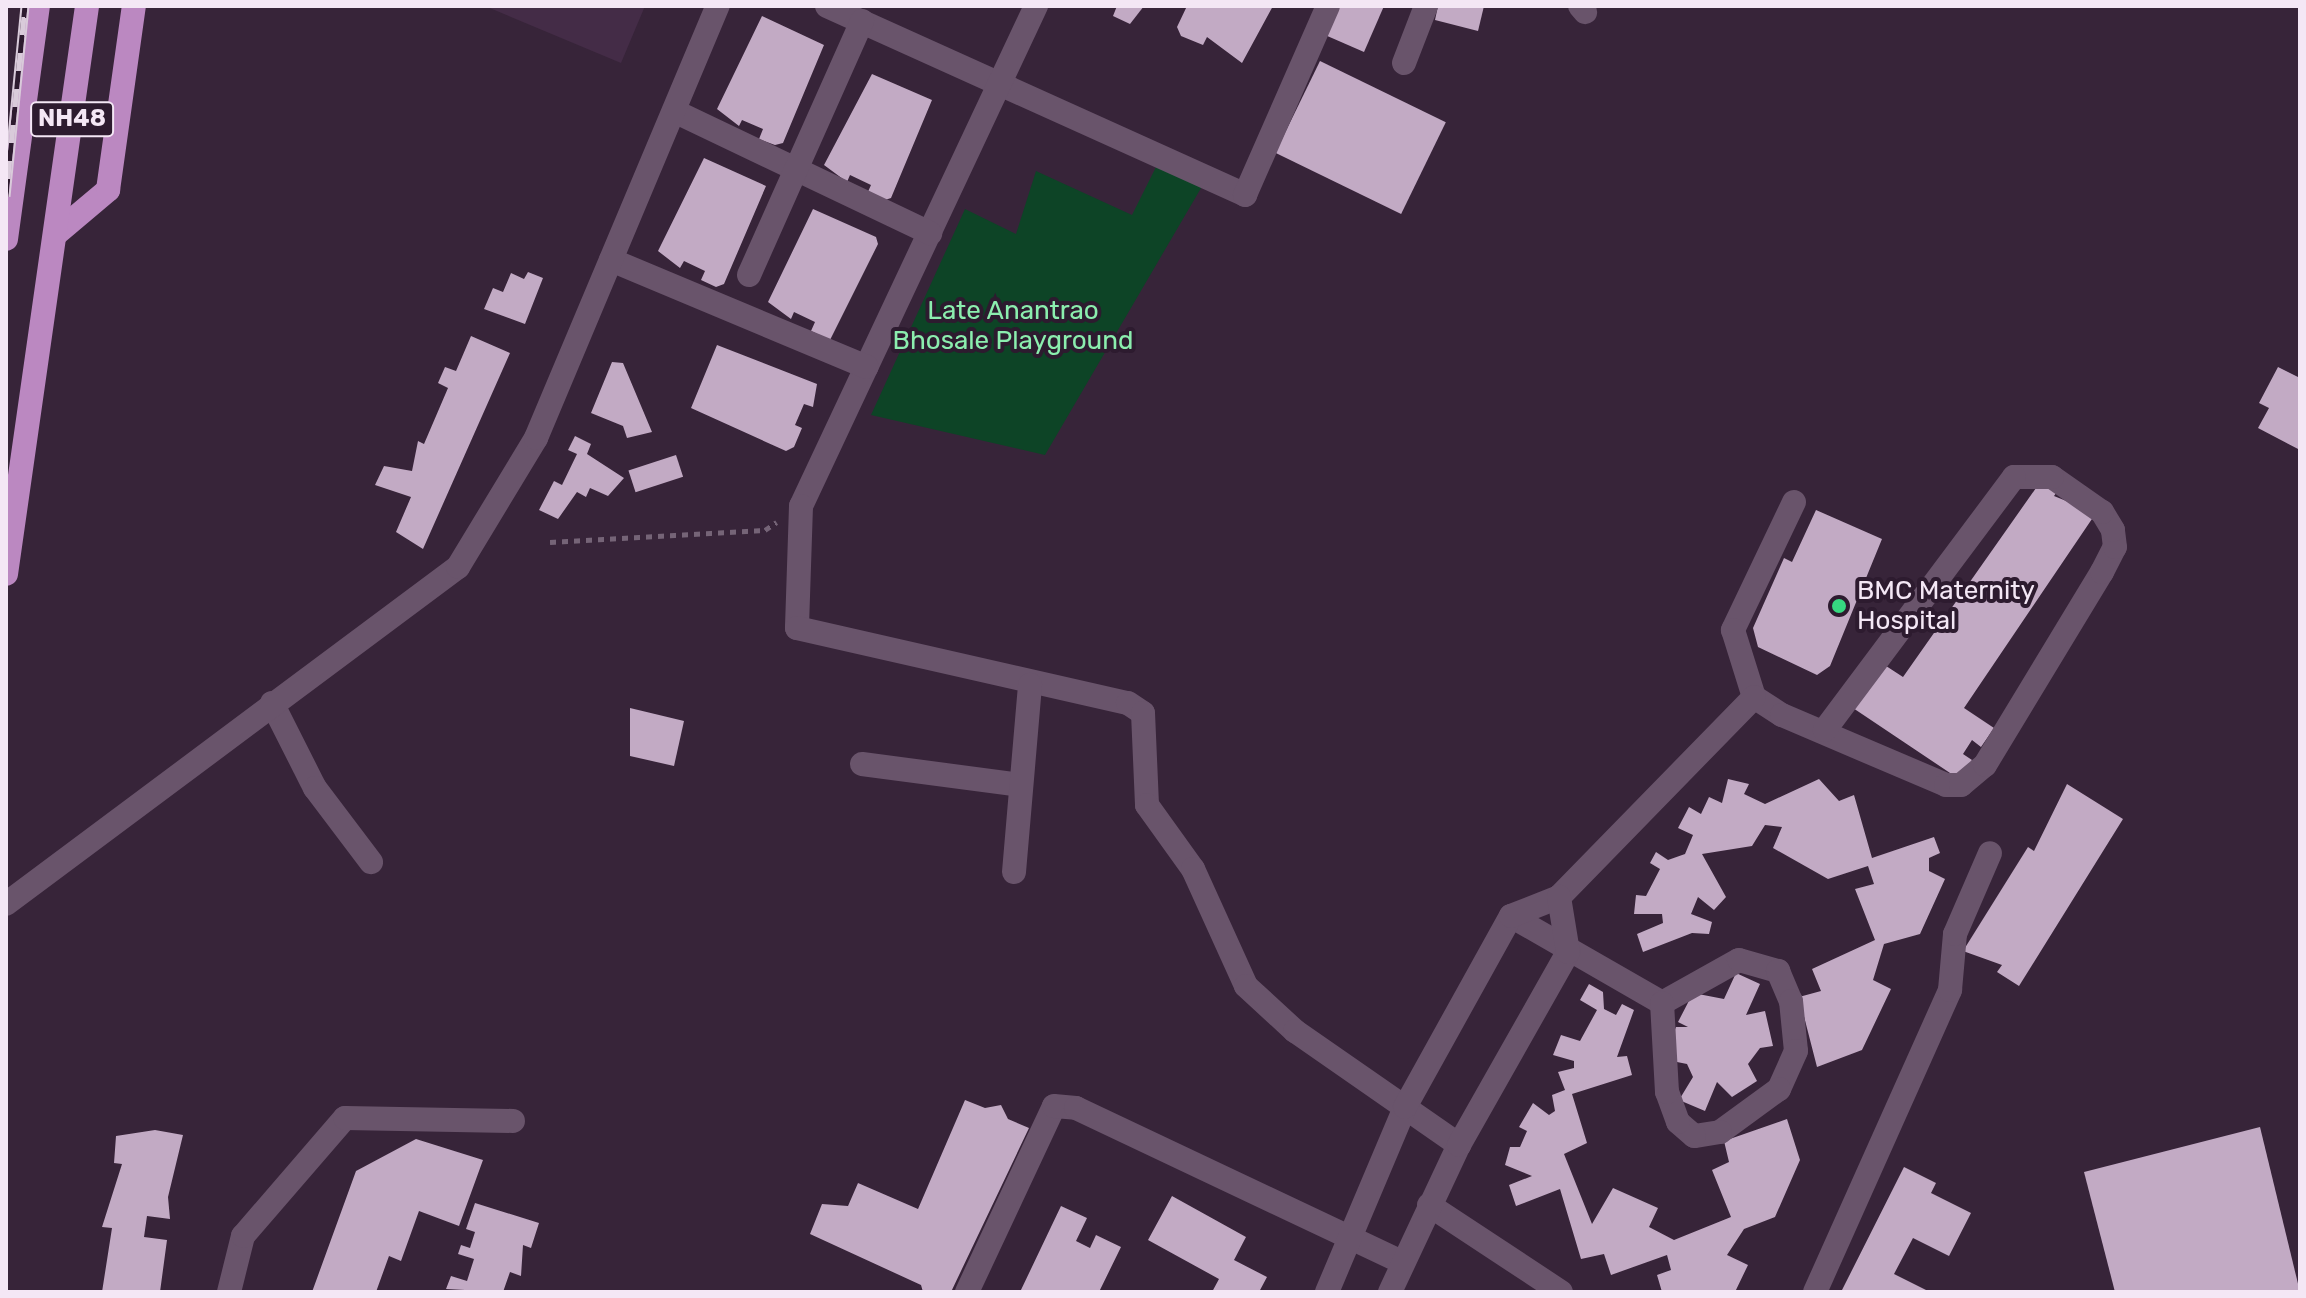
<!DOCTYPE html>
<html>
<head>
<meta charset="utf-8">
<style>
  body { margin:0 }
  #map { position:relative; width:2306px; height:1298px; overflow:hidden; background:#372439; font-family:Rubik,sans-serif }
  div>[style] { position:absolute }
  .built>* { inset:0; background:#442c47 }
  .green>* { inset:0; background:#0d4426 }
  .building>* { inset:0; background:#c2aac4; transform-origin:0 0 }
  .path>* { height:5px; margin-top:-2.5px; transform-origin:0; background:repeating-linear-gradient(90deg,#756477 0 6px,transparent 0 12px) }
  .minor>* { height:24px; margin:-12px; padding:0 12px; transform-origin:12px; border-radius:12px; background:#69546b }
  .highway>* { height:24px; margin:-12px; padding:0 12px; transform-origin:12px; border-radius:12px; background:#bb88c1 }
  .rail>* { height:9px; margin-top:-4.5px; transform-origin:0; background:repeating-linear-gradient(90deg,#2d1b2f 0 18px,#d9cbda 0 36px); box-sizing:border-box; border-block:2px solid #d9cbda }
  .dots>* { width:22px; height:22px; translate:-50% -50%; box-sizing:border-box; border:4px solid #2d1b2f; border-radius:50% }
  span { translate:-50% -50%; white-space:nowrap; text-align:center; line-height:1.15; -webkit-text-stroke:8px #2d1b2f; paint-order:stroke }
  .shield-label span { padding:2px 6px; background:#2d1b2f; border:2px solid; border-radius:6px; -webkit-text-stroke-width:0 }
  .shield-label { font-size:24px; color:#f4e7f5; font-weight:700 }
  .park-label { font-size:26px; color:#8beeae }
  .poi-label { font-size:26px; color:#f4e7f5 }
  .left { translate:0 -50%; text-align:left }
  .frame { position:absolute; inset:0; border:8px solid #f4e7f5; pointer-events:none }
</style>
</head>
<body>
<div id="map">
  <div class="built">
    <div style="clip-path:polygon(485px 6px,645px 6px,621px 63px)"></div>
  </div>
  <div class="green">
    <div style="clip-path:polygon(1158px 163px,1204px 183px,1045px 455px,871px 415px,965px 209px,1016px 234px,1036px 171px,1132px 215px)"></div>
  </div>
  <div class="building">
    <div style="clip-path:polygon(1117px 6px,1144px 6px,1130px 24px,1113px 16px)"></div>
    <div style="clip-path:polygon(1187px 6px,1273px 6px,1242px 63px,1207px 37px,1203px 45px,1181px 36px,1177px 27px)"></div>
    <div style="clip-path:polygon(1338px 6px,1384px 6px,1364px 52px,1325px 35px)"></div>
    <div style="clip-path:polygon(1438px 6px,1484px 6px,1478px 31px,1435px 20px)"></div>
    <div style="clip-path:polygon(762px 16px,824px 45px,783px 143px,775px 145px,759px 139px,763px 129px,742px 120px,739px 126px,717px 109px)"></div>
    <div style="left:1320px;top:61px;width:140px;height:102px;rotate:26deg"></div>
    <div style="clip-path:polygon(872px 74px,932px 100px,891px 198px,882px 201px,867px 194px,871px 185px,850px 175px,847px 182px,824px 165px)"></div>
    <div style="clip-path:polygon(704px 158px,766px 186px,724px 284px,716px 287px,701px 280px,705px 271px,684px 261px,680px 268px,658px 251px)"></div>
    <div style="clip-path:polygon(813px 209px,876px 237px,878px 244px,830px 340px,811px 331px,815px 322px,794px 312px,791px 319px,768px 302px)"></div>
    <div style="clip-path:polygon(528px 272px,543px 278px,525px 324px,484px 309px,493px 288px,503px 292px,511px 273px,524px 279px)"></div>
    <div style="clip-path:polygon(471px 336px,510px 353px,423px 549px,396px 532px,411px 497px,375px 485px,384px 466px,412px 471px,418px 441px,424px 444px,448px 388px,438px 383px,445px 367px,456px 371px)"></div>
    <div style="clip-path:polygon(717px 345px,817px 384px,813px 407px,804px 404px,795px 425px,802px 428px,794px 447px,786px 451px,691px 408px)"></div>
    <div style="clip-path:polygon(612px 362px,623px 363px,652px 432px,627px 438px,623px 426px,591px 413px)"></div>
    <div style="clip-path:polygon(2278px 367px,2300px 378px,2300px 450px,2258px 428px,2269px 408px,2259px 403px)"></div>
    <div style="clip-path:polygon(575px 436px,591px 444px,587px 454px,624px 478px,608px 496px,590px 488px,586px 497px,577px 492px,558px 519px,539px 510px,554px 481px,562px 485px,577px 454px,568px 450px)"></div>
    <div style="left:676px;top:455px;width:23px;height:50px;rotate:72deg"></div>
    <div style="clip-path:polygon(2043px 478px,2059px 489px,2054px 496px,2096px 513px,1964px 708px,1994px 728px,1981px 747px,1972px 740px,1963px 754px,1972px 760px,1959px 779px,1853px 708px,1883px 664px,1903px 677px)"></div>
    <div style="clip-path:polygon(1816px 510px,1882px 539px,1830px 666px,1817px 675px,1758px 647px,1753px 628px,1784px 558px,1792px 562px)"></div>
    <div style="clip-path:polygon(630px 708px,684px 721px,674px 766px,630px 756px)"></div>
    <div style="clip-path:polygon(1728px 779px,1749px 784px,1744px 794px,1765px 804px,1819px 779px,1839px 801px,1854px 795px,1872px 858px,1934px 837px,1940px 853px,1929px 858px,1929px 871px,1945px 879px,1920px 934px,1884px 944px,1873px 980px,1891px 989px,1862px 1050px,1817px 1067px,1799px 997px,1821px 991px,1812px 969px,1875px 940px,1855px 889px,1874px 884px,1868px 866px,1828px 879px,1773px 848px,1782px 827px,1765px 825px,1752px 846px,1702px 854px,1726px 897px,1714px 910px,1698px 897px,1691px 914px,1712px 922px,1709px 934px,1692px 933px,1643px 952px,1637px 934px,1663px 923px,1662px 914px,1634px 914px,1636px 895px,1646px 896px,1660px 869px,1650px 863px,1656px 852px,1668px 860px,1685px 854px,1693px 835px,1678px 828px,1689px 807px,1701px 814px,1709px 797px,1722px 803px)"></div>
    <div style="clip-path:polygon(2067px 784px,2123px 819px,2019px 986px,1997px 972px,2002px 965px,1963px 951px,2028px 847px,2034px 851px)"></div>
    <div style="clip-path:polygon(1736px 973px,1760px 984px,1746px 1015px,1765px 1011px,1773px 1046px,1760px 1048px,1748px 1064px,1757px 1081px,1732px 1097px,1717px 1082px,1705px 1111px,1679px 1100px,1693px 1077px,1687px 1064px,1667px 1060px,1670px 1042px,1676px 1027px,1688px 1027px,1678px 1022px,1693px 993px,1724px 999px)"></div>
    <div style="clip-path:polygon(1589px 984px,1603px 992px,1604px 1009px,1616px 1015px,1622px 1004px,1634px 1010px,1617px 1057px,1627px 1056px,1632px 1075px,1572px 1094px,1587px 1143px,1564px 1154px,1592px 1224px,1613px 1188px,1658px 1208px,1649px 1227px,1674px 1240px,1731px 1217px,1712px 1170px,1729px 1162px,1724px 1141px,1787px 1119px,1800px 1160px,1775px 1217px,1744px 1229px,1727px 1255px,1748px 1265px,1735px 1292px,1662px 1292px,1657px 1275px,1671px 1270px,1667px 1255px,1611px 1275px,1604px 1254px,1581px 1259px,1560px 1189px,1516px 1206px,1509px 1185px,1532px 1176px,1505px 1165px,1510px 1147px,1520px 1147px,1527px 1131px,1519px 1127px,1533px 1103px,1549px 1115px,1555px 1111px,1552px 1095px,1565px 1090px,1558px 1072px,1574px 1068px,1574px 1061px,1553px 1055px,1561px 1035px,1580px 1041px,1597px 1010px,1580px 1000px)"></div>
    <div style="clip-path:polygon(965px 1100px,985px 1108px,1001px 1105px,1008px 1119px,1029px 1128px,951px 1292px,923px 1292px,921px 1285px,810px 1234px,822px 1204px,848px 1206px,858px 1183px,918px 1209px)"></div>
    <div style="clip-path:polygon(2260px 1127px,2300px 1292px,2115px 1292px,2084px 1172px)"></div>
    <div style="clip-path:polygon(155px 1130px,183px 1135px,168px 1197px,170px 1219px,147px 1216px,144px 1237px,167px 1240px,160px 1292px,102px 1292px,112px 1228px,102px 1227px,122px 1164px,114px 1163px,116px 1136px)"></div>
    <div style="clip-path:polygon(416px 1139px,483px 1160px,459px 1226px,419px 1211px,401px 1261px,389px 1256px,376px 1292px,312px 1292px,356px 1171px)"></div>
    <div style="clip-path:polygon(1904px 1167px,1936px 1183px,1931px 1193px,1971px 1213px,1949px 1256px,1913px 1238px,1894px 1274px,1930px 1292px,1841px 1292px)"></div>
    <div style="clip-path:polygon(1172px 1196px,1246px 1237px,1234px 1260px,1267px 1277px,1259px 1292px,1212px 1292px,1219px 1279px,1148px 1240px)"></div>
    <div style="clip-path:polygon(475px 1203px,539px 1223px,531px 1248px,523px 1245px,521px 1276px,510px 1272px,503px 1292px,446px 1289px,451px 1276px,467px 1281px,474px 1259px,458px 1254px,461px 1245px,470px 1248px,475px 1232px,466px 1229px)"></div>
    <div style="clip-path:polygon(1061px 1206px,1087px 1218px,1076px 1241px,1090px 1248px,1096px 1235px,1121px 1247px,1099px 1292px,1020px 1292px)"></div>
  </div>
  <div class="path">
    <div style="left:550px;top:542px;width:215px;rotate:-3.2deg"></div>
    <div style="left:765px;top:530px;width:14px;rotate:-34deg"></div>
  </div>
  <div class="minor">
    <div style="left:827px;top:6px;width:459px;rotate:24.3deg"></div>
    <div style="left:1245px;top:195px;width:206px;rotate:-66.3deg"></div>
    <div style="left:1036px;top:6px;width:552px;rotate:115.17deg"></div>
    <div style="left:801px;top:506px;width:122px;rotate:91.9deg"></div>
    <div style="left:797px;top:628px;width:339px;rotate:12.8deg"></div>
    <div style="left:1128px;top:703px;width:18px;rotate:34deg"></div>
    <div style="left:1143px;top:713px;width:92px;rotate:87.5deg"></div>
    <div style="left:1147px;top:805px;width:79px;rotate:54.3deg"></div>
    <div style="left:1193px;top:869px;width:128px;rotate:65.6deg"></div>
    <div style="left:1246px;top:986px;width:67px;rotate:42.6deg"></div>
    <div style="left:1295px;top:1031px;width:200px;rotate:34.8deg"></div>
    <div style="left:1580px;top:6px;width:8px;rotate:50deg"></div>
    <div style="left:1404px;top:63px;width:61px;rotate:-68.9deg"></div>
    <div style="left:674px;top:111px;width:284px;rotate:25.5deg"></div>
    <div style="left:611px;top:260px;width:277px;rotate:22.7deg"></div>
    <div style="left:749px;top:275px;width:278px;rotate:-66deg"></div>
    <div style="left:1794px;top:502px;width:142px;rotate:115.5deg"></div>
    <div style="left:1733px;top:630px;width:70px;rotate:72.6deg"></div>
    <div style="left:1754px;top:697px;width:33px;rotate:33deg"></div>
    <div style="left:1782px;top:715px;width:178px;rotate:23.1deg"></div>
    <div style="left:1946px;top:785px;width:15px"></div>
    <div style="left:1961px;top:785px;width:31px;rotate:-40deg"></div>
    <div style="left:1985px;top:765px;width:226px;rotate:-58.8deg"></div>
    <div style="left:2102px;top:572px;width:28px;rotate:-63deg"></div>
    <div style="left:2115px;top:547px;width:17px;rotate:-97deg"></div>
    <div style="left:2113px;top:530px;width:21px;rotate:-121deg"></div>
    <div style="left:2102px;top:512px;width:61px;rotate:-145deg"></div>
    <div style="left:2052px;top:477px;width:38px;rotate:180deg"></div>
    <div style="left:2014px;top:477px;width:316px;rotate:126.8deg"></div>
    <div style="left:272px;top:703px;width:95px;rotate:63.2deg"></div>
    <div style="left:315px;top:788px;width:93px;rotate:52.9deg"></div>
    <div style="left:862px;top:764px;width:160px;rotate:7.5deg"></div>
    <div style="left:1014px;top:872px;width:188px;rotate:-85.1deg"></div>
    <div style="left:6px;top:904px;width:564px;rotate:-36.71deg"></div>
    <div style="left:458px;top:567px;width:151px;rotate:-58.8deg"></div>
    <div style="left:536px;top:438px;width:469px;rotate:-67.2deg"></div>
    <div style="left:1511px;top:916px;width:174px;rotate:29.9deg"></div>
    <div style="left:1662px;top:1003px;width:88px;rotate:-29.2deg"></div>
    <div style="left:1739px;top:960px;width:41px;rotate:15.8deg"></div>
    <div style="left:1778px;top:971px;width:33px;rotate:67deg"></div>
    <div style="left:1791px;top:1001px;width:50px;rotate:84.3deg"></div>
    <div style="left:1796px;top:1051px;width:42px;rotate:114.1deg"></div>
    <div style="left:1779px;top:1089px;width:73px;rotate:143.9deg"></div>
    <div style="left:1720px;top:1132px;width:26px;rotate:171deg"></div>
    <div style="left:1694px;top:1136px;width:21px;rotate:-139deg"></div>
    <div style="left:1678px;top:1122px;width:32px;rotate:-110deg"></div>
    <div style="left:1667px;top:1092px;width:89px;rotate:-93.2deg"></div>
    <div style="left:1429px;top:1205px;width:158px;rotate:33.4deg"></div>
    <div style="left:229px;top:1292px;width:58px;rotate:-76deg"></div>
    <div style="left:243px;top:1236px;width:156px;rotate:-49.2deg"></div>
    <div style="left:345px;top:1118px;width:168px;rotate:1deg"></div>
    <div style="left:967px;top:1292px;width:205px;rotate:-64.9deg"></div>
    <div style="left:1054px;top:1106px;width:22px;rotate:5deg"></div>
    <div style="left:1076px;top:1108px;width:361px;rotate:25.3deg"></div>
    <div style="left:1327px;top:1292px;width:201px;rotate:-67.1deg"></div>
    <div style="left:1405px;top:1107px;width:218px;rotate:-61deg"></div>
    <div style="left:1511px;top:916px;width:52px;rotate:-21.6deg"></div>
    <div style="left:1559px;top:897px;width:279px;rotate:-45.7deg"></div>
    <div style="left:1390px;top:1292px;width:162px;rotate:-64.9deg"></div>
    <div style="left:1459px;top:1145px;width:222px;rotate:-60.5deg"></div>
    <div style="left:1568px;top:952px;width:56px;rotate:-99.3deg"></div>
    <div style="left:1815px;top:1292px;width:331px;rotate:-65.9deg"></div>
    <div style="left:1950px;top:990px;width:56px;rotate:-84.9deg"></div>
    <div style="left:1955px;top:934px;width:88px;rotate:-66.6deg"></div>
  </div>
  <div class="highway">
    <div style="left:57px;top:233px;width:67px;rotate:-40.1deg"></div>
    <div style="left:108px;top:190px;width:186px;rotate:-82deg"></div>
    <div style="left:6px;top:239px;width:235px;rotate:-82.2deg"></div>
    <div style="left:6px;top:574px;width:574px;rotate:-81.88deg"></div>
  </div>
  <div class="rail">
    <div style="left:6px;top:196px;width:191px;rotate:-84.3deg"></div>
  </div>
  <div class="dots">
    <div style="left:1839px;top:606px;background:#36d880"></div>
  </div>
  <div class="shield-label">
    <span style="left:72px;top:119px">NH48</span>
  </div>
  <div class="park-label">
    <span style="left:1013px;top:326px">Late Anantrao<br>Bhosale Playground</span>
  </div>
  <div class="poi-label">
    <span class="left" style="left:1857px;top:606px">BMC Maternity<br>Hospital</span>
  </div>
  <div class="frame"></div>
</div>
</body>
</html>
